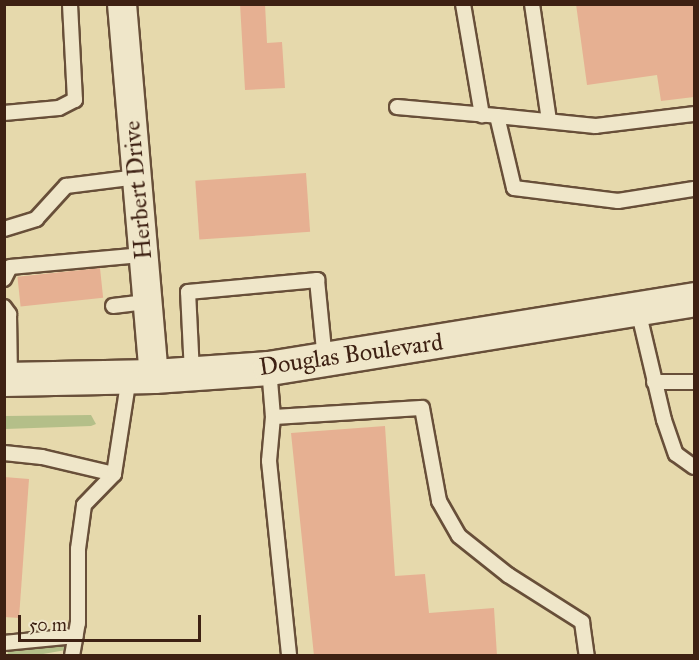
<!DOCTYPE html>
<html>
<head>
<meta charset="utf-8">
<style>
  body { margin:0 }
  #map { position:relative; width:699px; height:660px; overflow:hidden; background:#e6d9ac; font-family:"IM FELL Great Primer",serif }
  div>[style] { position:absolute }
  .green>* { inset:0; background:#b4bf89; transform-origin:0 0 }
  .building>* { inset:0; background:#e6b092; transform-origin:0 0 }
  .roads { filter:drop-shadow(2px 0 #684f39) drop-shadow(-2px 0 #684f39) drop-shadow(0 2px #684f39) drop-shadow(0 -2px #684f39) }
  .lane>* { height:14px; margin:-7px; padding:0 7px; transform-origin:7px; border-radius:7px; background:#efe6c9 }
  .street>* { height:28px; margin:-14px; padding:0 14px; transform-origin:14px; border-radius:14px; background:#efe6c9 }
  .secondary>* { height:33px; margin:-16.5px; padding:0 16.5px; transform-origin:16.5px; border-radius:16.5px; background:#efe6c9 }
  span { translate:-50% -50%; white-space:nowrap; text-align:center; line-height:1.15; -webkit-text-stroke:4.5px #efe6c9; paint-order:stroke }
  .street-label { font-size:24px; color:#3e2113 }
  .frame { position:absolute; inset:0; border:6px solid #3e2113; pointer-events:none }
  .scale { position:absolute; left:18px; top:615px; width:183px; height:27px; box-sizing:border-box; border:3px solid #3e2113; border-top:0; padding-left:8px; font-size:18px; line-height:21px; white-space:nowrap; color:#3e2113; -webkit-text-stroke:4px #efe6c9; paint-order:stroke }
</style>
</head>
<body>
<div id="map">
  <div class="green">
    <div style="clip-path:polygon(91px 415px,96px 424px,91px 426px,5px 429px,5px 416px)"></div>
    <div style="left:70px;top:632px;width:17px;height:65px;rotate:80deg"></div>
  </div>
  <div class="building">
    <div style="clip-path:polygon(240px 4px,265px 4px,267px 43px,282px 42px,285px 88px,245px 90px)"></div>
    <div style="clip-path:polygon(576px 4px,694px 4px,694px 97px,661px 101px,657px 75px,587px 85px)"></div>
    <div style="left:306px;top:173px;width:59px;height:111px;rotate:86deg"></div>
    <div style="left:100px;top:268px;width:30px;height:83px;rotate:84deg"></div>
    <div style="clip-path:polygon(385px 426px,395px 576px,425px 574px,429px 613px,494px 608px,497px 656px,314px 656px,291px 433px)"></div>
    <div style="clip-path:polygon(4px 477px,29px 479px,19px 618px,4px 617px)"></div>
  </div>
  <div class="roads">
    <div class="lane">
      <div style="left:463px;top:4px;width:113px;rotate:80.3deg"></div>
      <div style="left:532px;top:4px;width:118px;rotate:81.7deg"></div>
      <div style="left:397px;top:107px;width:100px;rotate:5.1deg"></div>
      <div style="left:497px;top:116px;width:74px;rotate:76.7deg"></div>
      <div style="left:514px;top:188px;width:105px;rotate:7.1deg"></div>
      <div style="left:618px;top:201px;width:77px;rotate:-9deg"></div>
      <div style="left:4px;top:113px;width:55px;rotate:-5.2deg"></div>
      <div style="left:59px;top:108px;width:18px;rotate:-27deg"></div>
      <div style="left:75px;top:100px;width:96px;rotate:-93deg"></div>
      <div style="left:497px;top:116px;width:99px;rotate:5.8deg"></div>
      <div style="left:595px;top:126px;width:100px;rotate:-6.9deg"></div>
      <div style="left:4px;top:229px;width:34px;rotate:-17deg"></div>
      <div style="left:36px;top:219px;width:45px;rotate:-47.7deg"></div>
      <div style="left:66px;top:186px;width:72px;rotate:-7.2deg"></div>
      <div style="left:4px;top:279px;width:13px;rotate:-63deg"></div>
      <div style="left:10px;top:267px;width:134px;rotate:-5.2deg"></div>
      <div style="left:113px;top:306px;width:35px;rotate:-7deg"></div>
      <div style="left:4px;top:307px;width:9px;rotate:54deg"></div>
      <div style="left:9px;top:314px;width:65px;rotate:89.1deg"></div>
      <div style="left:638px;top:310px;width:113px;rotate:76.7deg"></div>
      <div style="left:664px;top:420px;width:36px;rotate:71deg"></div>
      <div style="left:676px;top:454px;width:22px;rotate:36deg"></div>
      <div style="left:269px;top:368px;width:49px;rotate:85.3deg"></div>
      <div style="left:273px;top:417px;width:44px;rotate:95.2deg"></div>
      <div style="left:269px;top:461px;width:196px;rotate:84.1deg"></div>
      <div style="left:192px;top:373px;width:81px;rotate:-92.8deg"></div>
      <div style="left:188px;top:292px;width:130px;rotate:-5.3deg"></div>
      <div style="left:317px;top:280px;width:80px;rotate:84.3deg"></div>
      <div style="left:654px;top:382px;width:40px"></div>
      <div style="left:273px;top:417px;width:149px;rotate:-3.5deg"></div>
      <div style="left:422px;top:408px;width:95px;rotate:79.6deg"></div>
      <div style="left:439px;top:501px;width:40px;rotate:60.3deg"></div>
      <div style="left:459px;top:536px;width:63px;rotate:38.5deg"></div>
      <div style="left:508px;top:575px;width:88px;rotate:32.4deg"></div>
      <div style="left:582px;top:622px;width:34px;rotate:82deg"></div>
      <div style="left:4px;top:453px;width:38px;rotate:6deg"></div>
      <div style="left:42px;top:457px;width:74px;rotate:13.3deg"></div>
      <div style="left:4px;top:643px;width:72px;rotate:-5.6deg"></div>
      <div style="left:72px;top:656px;width:34px;rotate:-80deg"></div>
      <div style="left:78px;top:623px;width:74px;rotate:-90deg"></div>
      <div style="left:78px;top:549px;width:44px;rotate:-82.2deg"></div>
      <div style="left:84px;top:505px;width:43px;rotate:-45.9deg"></div>
      <div style="left:114px;top:474px;width:98px;rotate:-81.2deg"></div>
    </div>
    <div class="street">
      <div style="left:122px;top:4px;width:373px;rotate:85.1deg"></div>
    </div>
    <div class="secondary">
      <div style="left:4px;top:379px;width:150px;rotate:-1.1deg"></div>
      <div style="left:154px;top:376px;width:115px;rotate:-4deg"></div>
      <div style="left:269px;top:368px;width:431px;rotate:-9.2deg"></div>
    </div>
  </div>
  <div class="street-label">
    <span style="left:138px;top:190px;rotate:-95deg">Herbert Drive</span>
    <span style="left:351px;top:355px;rotate:-8deg">Douglas Boulevard</span>
  </div>
  <div class="frame"></div>
  <div class="scale">50 m</div>
</div>
</body>
</html>
